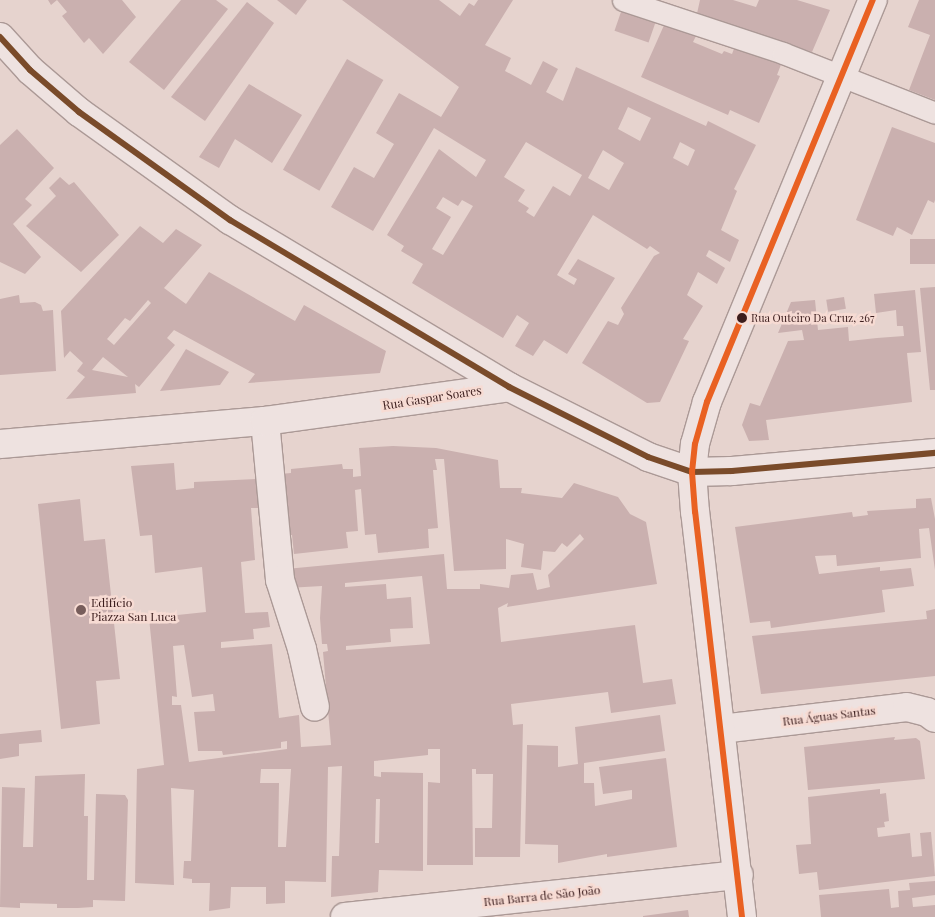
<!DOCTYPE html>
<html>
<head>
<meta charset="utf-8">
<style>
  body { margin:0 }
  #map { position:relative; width:935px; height:917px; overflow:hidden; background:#e6d3ce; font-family:"Playfair Display",serif }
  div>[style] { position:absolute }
  .building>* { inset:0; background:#cab0af; transform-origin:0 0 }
  .roads { filter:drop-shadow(1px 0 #ab9996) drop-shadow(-1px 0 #ab9996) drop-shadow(0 1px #ab9996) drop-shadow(0 -1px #ab9996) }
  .lane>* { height:21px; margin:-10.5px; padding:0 10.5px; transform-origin:10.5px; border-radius:10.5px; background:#eee2e0 }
  .street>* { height:28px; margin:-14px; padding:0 14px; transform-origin:14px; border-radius:14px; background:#eee2e0 }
  .bus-1>* { height:6px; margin:-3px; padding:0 3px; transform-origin:3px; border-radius:3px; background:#7a4b2a }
  .bus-2>* { height:6px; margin:-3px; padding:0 3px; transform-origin:3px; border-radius:3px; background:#e96122 }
  .dots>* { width:14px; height:14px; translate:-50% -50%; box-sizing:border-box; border:2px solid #f7dbd3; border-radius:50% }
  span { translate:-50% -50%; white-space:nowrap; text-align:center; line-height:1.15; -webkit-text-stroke:5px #f7dbd3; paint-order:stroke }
  .bus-label { font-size:11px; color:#3b1d1d }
  .left { translate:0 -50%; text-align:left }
  .street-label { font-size:12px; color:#3b1d1d }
  .poi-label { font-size:12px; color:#3b1d1d }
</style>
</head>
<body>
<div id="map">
  <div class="building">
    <div style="clip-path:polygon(48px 0,122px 0,136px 17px,103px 54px,89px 38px,84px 43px,62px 16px,67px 12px,57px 0,51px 5px)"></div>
    <div style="clip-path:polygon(181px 0,216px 0,228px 9px,164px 90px,129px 62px)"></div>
    <div style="clip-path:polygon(277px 0,307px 0,296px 15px)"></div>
    <div style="clip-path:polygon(evenodd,342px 0,439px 0,460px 16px,469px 3px,474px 6px,478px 0,513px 0,485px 45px,511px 58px,505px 71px,531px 85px,543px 61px,558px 69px,546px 92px,563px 101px,576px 67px,706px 126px,708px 121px,756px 145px,734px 189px,737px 191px,721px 230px,739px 240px,730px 262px,709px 250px,706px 256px,725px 268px,717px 284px,698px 272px,687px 295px,703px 306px,683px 339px,689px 341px,660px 402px,647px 403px,582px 363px,608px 321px,618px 325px,624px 314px,621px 308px,654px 256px,660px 253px,650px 246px,647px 249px,593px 215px,557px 275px,574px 285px,577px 279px,568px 274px,578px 259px,615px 278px,567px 354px,544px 340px,533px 356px,515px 346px,529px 323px,517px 315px,503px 338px,412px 283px,423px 264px,401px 251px,404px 246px,387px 235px,439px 149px,476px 177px,486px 160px,434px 128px,373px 231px,331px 207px,354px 167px,374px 178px,394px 144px,376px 133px,399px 93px,441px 117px,459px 87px,342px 0,628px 107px,651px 118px,640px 141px,618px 129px,628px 107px,342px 0,526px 142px,582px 175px,570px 196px,553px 186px,534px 217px,526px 212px,529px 208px,518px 201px,525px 190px,504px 177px,526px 142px,342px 0,680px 142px,695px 150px,688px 166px,673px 158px,680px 142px,342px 0,603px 150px,624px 163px,609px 190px,588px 178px,603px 150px,342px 0,443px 197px,458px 206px,462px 200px,473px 206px,443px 255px,432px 249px,451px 217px,436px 208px,443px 197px)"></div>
    <div style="clip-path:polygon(700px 0,733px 0,756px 7px,759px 0,797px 0,830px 10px,812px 52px,696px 18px)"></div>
    <div style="clip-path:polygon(919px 0,935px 0,935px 100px,909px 90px,930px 35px,908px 27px)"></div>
    <div style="clip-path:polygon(247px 2px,274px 23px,205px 121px,171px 97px)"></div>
    <div style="left:622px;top:9px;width:36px;height:23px;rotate:19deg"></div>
    <div style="clip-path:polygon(665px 23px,697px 34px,693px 42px,722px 54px,724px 51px,732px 54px,735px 46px,782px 62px,777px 75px,780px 76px,759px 123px,730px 110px,728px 115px,641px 77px)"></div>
    <div style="left:347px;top:59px;width:42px;height:128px;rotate:30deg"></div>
    <div style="clip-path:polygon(249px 84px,302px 115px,272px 163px,235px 139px,219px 168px,199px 157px)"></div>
    <div style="clip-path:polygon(892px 127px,935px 143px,935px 200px,934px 203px,928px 200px,912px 235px,897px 227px,893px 236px,856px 220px)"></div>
    <div style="clip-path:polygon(17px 129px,54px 168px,25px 199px,32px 205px,13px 224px,41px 257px,25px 274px,0 262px,0 145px)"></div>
    <div style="clip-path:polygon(60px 177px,69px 185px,74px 182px,119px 235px,81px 272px,26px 226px,56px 196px,49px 188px)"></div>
    <div style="clip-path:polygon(evenodd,140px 226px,163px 243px,176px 229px,202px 245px,164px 288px,186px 304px,209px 272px,295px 321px,304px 305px,386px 351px,380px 373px,248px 383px,255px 374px,174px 330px,167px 338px,175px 345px,139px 387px,135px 384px,136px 393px,66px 399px,85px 377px,77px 371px,83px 363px,70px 351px,64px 358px,61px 311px,140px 226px,148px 300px,151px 303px,114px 345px,107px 339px,125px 318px,130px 321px,148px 300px,140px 226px,103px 357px,128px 377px,92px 370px,103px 357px)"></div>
    <div style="left:935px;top:239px;width:25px;height:25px;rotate:90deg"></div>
    <div style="clip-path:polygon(935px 287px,935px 390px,930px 390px,920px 288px)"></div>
    <div style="clip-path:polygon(915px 290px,921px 352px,907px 353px,912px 402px,766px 420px,769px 440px,749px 441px,742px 425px,750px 403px,760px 406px,788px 341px,804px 340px,802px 330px,778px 333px,791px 302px,815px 300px,818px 330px,848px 327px,849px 341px,877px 338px,904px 336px,903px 326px,897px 326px,896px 310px,876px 313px,874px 294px)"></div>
    <div style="clip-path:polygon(19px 295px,20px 303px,35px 302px,41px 305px,43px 311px,53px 310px,56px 371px,0 375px,0 299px)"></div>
    <div style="left:844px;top:297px;width:12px;height:18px;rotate:81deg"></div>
    <div style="clip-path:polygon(186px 349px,229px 372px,220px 385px,160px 391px)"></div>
    <div style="clip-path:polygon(evenodd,393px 446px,436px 448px,498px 460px,500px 488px,522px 488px,521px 493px,562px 498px,574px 483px,618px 497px,630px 514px,646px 522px,657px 584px,507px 607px,508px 603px,498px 608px,501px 642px,635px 625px,643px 683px,672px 679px,676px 704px,611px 713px,608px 692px,511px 704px,513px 725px,523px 724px,520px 857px,475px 857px,475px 828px,492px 828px,493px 774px,476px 774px,476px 769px,472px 769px,473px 865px,427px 865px,428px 782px,440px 783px,440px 749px,428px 749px,428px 755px,374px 761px,374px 776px,381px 777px,381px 772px,423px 773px,423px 871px,379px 870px,378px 892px,331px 897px,332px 856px,339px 856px,342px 766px,328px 767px,326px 882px,285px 881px,285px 903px,266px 904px,266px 887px,231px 887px,230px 908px,209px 911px,210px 883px,192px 883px,192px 879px,183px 878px,184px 861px,191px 861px,194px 790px,171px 788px,174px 885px,135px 883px,137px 769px,164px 765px,149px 618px,206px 612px,202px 567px,155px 573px,152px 535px,140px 536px,131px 466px,174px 463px,176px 490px,194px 488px,194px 482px,256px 479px,259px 508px,251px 508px,255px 560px,241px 562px,245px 613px,268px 612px,270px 627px,253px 629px,254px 639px,221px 642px,221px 648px,272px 644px,279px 718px,299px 715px,301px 747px,331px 745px,323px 652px,328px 651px,327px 644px,322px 644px,320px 618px,322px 586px,287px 588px,286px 569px,444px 554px,447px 589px,480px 589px,480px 584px,509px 588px,511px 575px,533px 573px,537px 590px,550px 587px,548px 575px,584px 539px,580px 534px,567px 547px,562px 543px,555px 552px,543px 551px,541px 570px,521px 567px,524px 544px,506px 539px,506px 569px,454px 571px,444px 459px,435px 459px,437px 470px,433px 470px,438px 528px,428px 529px,429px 548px,378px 553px,376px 534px,365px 535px,361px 489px,355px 490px,358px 531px,346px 532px,348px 548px,294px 554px,292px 535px,284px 536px,280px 474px,291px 473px,291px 469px,342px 464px,343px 469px,353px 469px,353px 477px,361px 476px,359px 448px,393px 446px,422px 576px,430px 644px,346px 650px,346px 646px,391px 642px,390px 629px,413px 628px,411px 597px,387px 599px,386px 584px,345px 587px,345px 583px,422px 576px,393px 446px,184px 645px,192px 697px,213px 694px,215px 711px,194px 712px,198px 751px,222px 751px,223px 755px,281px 748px,281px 742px,287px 741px,287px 749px,189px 762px,181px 705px,172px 705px,172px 696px,177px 697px,173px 646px,184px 645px,393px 446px,261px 769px,291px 769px,286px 847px,278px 847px,279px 783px,260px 783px,261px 769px,393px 446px,376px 799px,380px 799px,379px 843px,375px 843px,376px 799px)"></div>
    <div style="clip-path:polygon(931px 498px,935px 519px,935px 570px,929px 528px,919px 529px,921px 558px,837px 566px,836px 555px,815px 556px,819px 574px,880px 567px,880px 571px,911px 568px,914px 586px,882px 590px,885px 612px,771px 628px,770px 621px,750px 623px,735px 527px,852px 512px,853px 517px,868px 515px,867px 511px,916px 508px,916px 499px)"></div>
    <div style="clip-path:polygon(80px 499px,84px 541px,105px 539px,120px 679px,96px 681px,100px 724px,61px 729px,38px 504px)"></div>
    <div style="clip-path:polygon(935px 609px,935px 676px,761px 694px,752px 636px,927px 619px,926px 611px)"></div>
    <div style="clip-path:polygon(660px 715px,665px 751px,584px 763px,584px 783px,594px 783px,595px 806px,632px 799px,632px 790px,603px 794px,599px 767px,666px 758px,677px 847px,607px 857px,607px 854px,558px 863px,558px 845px,525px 844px,527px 745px,558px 746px,558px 767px,578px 764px,575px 727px)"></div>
    <div style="clip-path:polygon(41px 730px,42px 742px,19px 744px,19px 756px,0 759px,0 734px)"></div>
    <div style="clip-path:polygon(895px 737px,894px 740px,916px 738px,920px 741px,925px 779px,808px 790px,804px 747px)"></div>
    <div style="clip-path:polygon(85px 774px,84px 816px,88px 816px,87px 880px,94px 880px,96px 794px,125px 795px,128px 800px,125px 901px,93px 900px,93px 907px,78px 908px,57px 908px,57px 904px,20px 903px,20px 908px,0 907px,2px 787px,25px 788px,23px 847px,33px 847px,35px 776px)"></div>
    <div style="clip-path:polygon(880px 789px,880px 794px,886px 793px,889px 821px,884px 822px,885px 827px,877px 828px,878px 837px,910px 833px,912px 857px,922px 856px,920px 833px,931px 832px,935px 876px,819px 890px,817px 872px,799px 874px,796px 845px,811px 844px,808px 797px)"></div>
    <div style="clip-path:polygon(935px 881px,935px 895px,912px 898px,913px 907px,935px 905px,935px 917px,821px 917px,819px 895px,889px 889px,891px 908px,899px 907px,898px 891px,910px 890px,909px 883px)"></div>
    <div style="clip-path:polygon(688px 910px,689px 917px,643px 917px,643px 916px)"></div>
  </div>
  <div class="roads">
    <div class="lane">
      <div style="left:623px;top:0;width:169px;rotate:18.3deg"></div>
      <div style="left:783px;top:53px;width:163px;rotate:21.5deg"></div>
    </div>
    <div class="street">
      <div style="left:0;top:37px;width:45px;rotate:47.7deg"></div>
      <div style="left:30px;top:70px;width:65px;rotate:40.6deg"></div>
      <div style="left:79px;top:112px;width:186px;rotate:35.6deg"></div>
      <div style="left:230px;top:220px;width:325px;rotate:30.9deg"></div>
      <div style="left:509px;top:387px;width:156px;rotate:26.7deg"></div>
      <div style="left:648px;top:457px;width:46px;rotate:18.8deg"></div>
      <div style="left:692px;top:472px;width:40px;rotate:-1.4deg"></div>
      <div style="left:732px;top:471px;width:204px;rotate:-5.1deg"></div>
      <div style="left:265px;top:421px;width:160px;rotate:84.6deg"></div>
      <div style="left:280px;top:580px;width:72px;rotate:72.3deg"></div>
      <div style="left:302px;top:649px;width:59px;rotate:77.4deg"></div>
      <div style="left:0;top:444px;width:266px;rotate:-5deg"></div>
      <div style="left:265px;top:421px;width:246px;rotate:-7.9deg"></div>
      <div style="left:721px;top:729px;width:187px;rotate:-6.7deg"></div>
      <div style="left:907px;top:707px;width:21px;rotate:14deg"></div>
      <div style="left:927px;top:712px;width:10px;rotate:37deg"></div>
      <div style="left:345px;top:917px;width:396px;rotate:-6.1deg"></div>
      <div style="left:742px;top:917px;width:408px;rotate:-96.6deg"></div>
      <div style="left:695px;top:512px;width:40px;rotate:-94.3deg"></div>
      <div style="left:692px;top:472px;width:28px;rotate:-84deg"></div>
      <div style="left:695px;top:444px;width:44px;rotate:-74.1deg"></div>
      <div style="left:707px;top:402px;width:435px;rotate:-67.6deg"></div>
    </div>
  </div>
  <div class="bus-1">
    <div style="left:0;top:37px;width:45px;rotate:47.7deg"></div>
    <div style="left:30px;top:70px;width:65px;rotate:40.6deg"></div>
    <div style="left:79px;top:112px;width:186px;rotate:35.6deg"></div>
    <div style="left:230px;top:220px;width:325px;rotate:30.9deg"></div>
    <div style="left:509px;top:387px;width:156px;rotate:26.7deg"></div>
    <div style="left:648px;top:457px;width:46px;rotate:18.8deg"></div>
    <div style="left:692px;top:472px;width:40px;rotate:-1.4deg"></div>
    <div style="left:732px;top:471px;width:204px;rotate:-5.1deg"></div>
  </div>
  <div class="bus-2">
    <div style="left:742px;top:917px;width:408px;rotate:-96.6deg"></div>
    <div style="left:695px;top:512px;width:40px;rotate:-94.3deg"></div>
    <div style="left:692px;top:472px;width:28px;rotate:-84deg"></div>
    <div style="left:695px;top:444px;width:44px;rotate:-74.1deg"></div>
    <div style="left:707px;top:402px;width:435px;rotate:-67.6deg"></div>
  </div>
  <div class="dots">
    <div style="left:742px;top:318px;background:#3b1d1d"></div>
    <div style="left:81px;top:610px;background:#775d5b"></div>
  </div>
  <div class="bus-label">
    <span class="left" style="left:751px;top:318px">Rua Outeiro Da Cruz, 267</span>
  </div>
  <div class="street-label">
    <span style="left:432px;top:398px;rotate:-9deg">Rua Gaspar Soares</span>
    <span style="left:829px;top:716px;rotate:-7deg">Rua Águas Santas</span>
    <span style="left:542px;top:896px;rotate:-6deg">Rua Barra de São João</span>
  </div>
  <div class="poi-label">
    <span class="left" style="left:91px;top:610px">Edifício<br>Piazza San Luca</span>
  </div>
</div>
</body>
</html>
